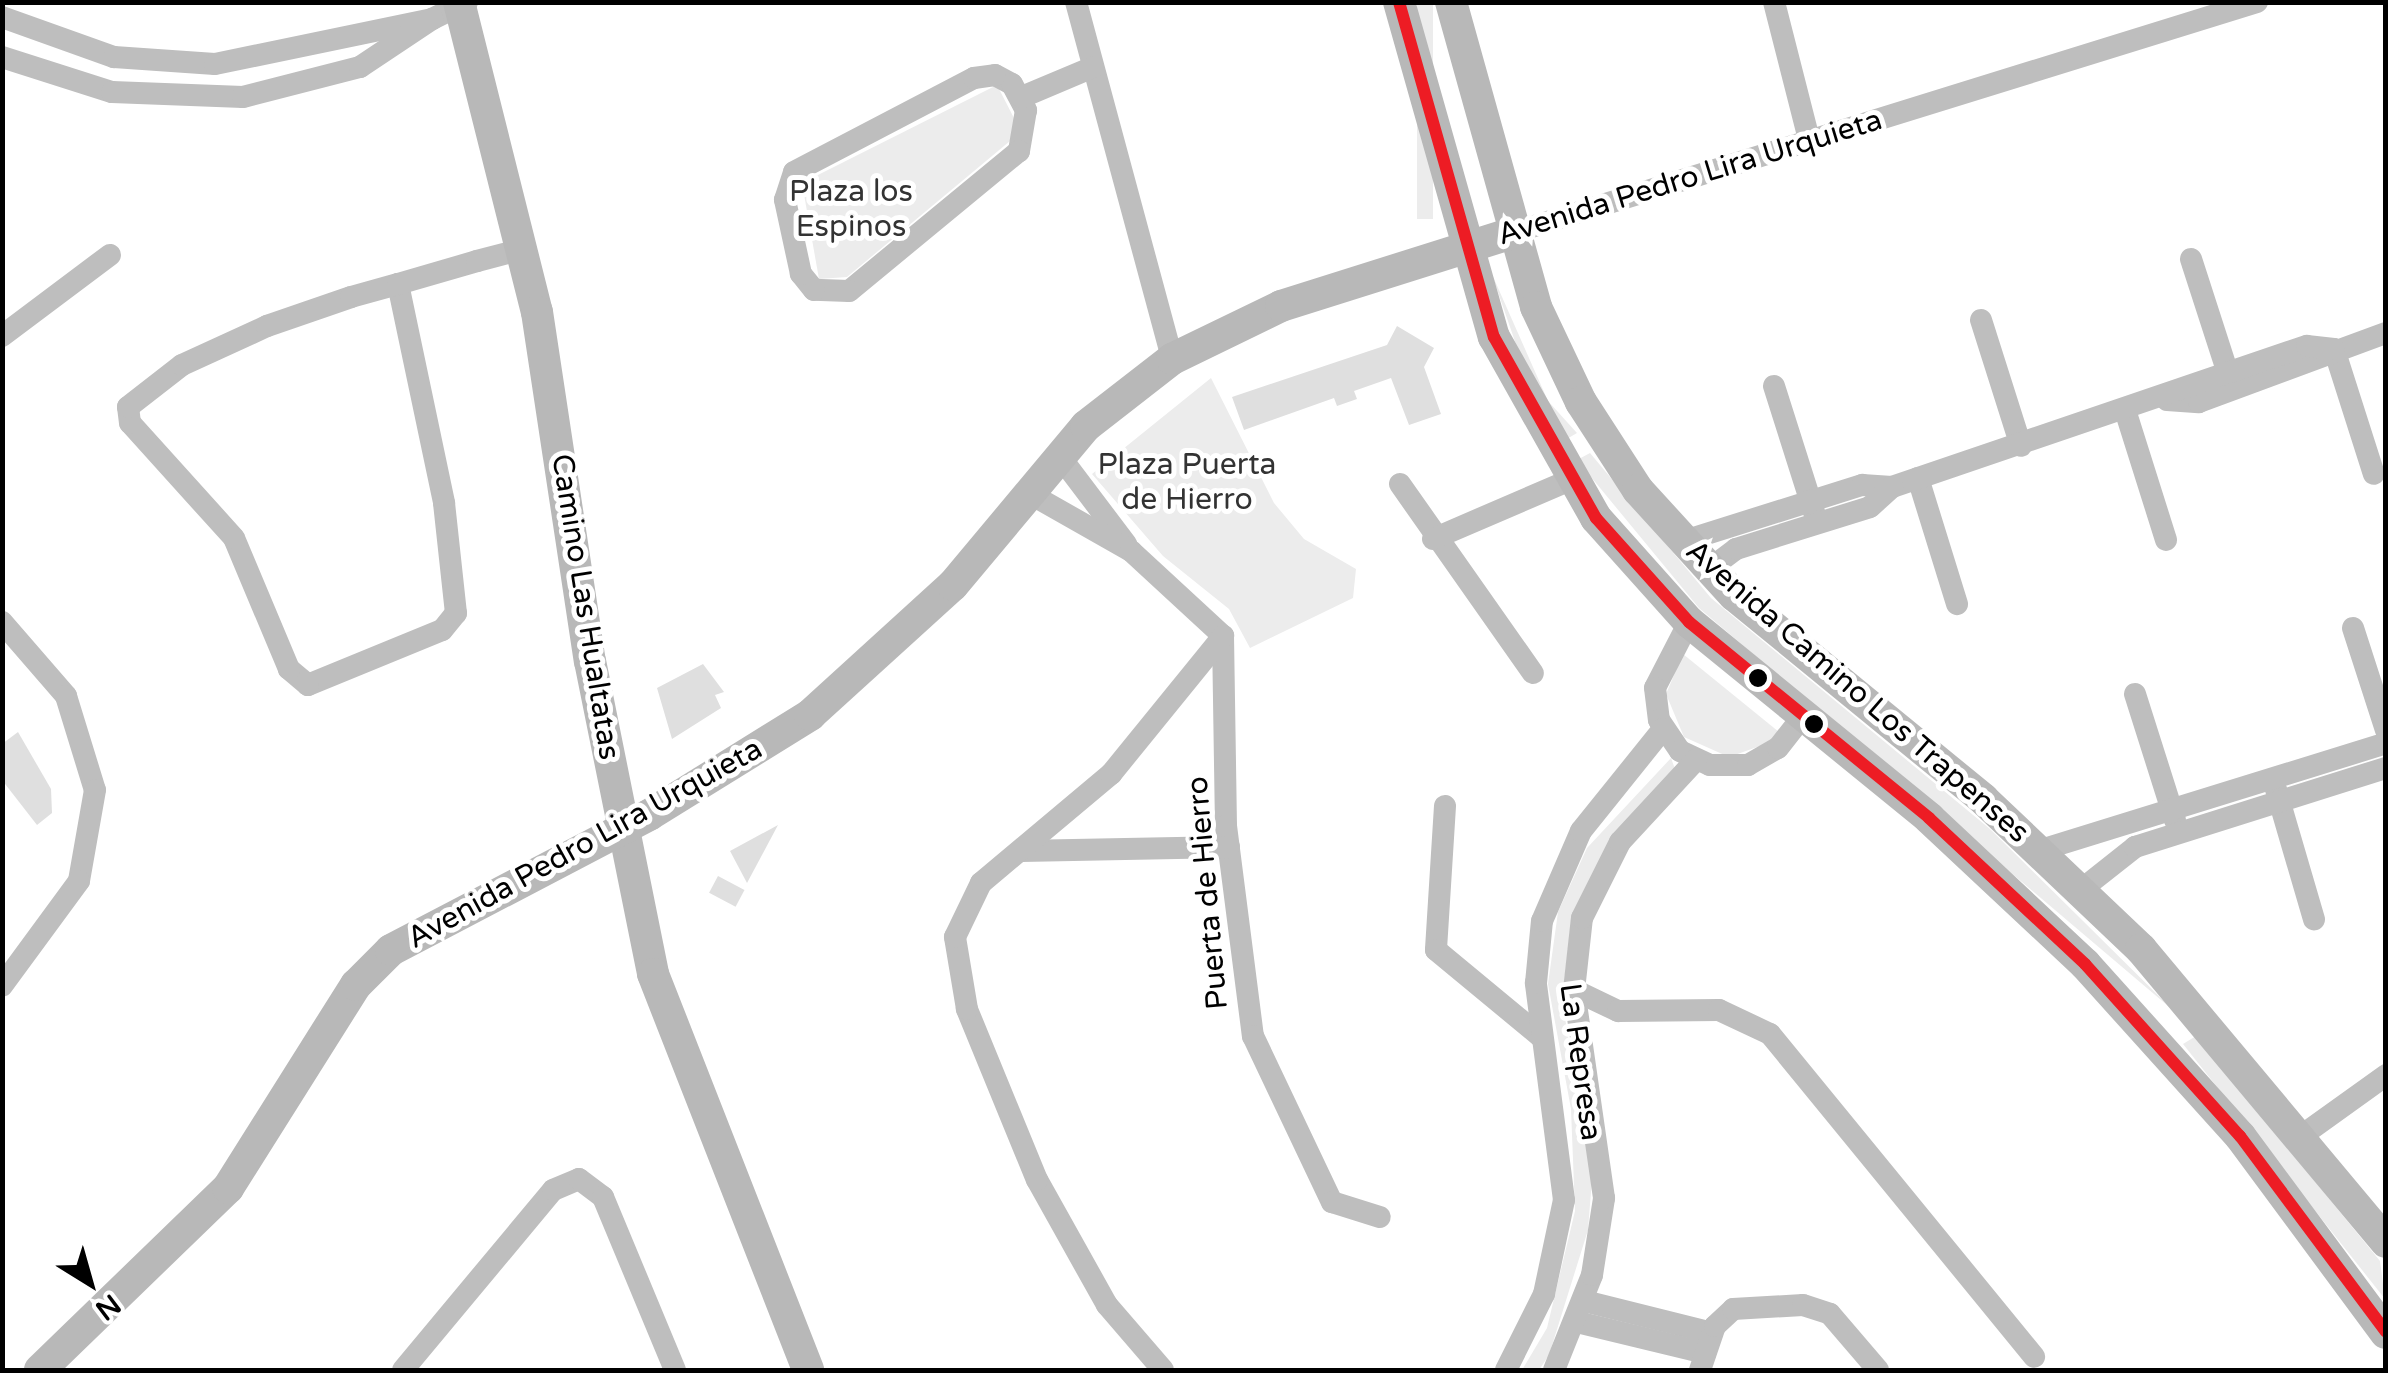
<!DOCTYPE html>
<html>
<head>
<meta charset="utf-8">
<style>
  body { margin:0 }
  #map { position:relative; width:2388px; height:1373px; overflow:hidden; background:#fff; font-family:"Varela Round",sans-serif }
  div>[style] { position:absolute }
  .green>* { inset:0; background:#ececec; transform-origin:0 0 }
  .building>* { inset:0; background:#dfdfdf; transform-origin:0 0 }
  .street>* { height:22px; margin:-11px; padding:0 11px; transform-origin:11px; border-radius:11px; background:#bebebe }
  .secondary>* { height:32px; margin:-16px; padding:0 16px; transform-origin:16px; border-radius:16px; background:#b8b8b8 }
  .bus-1>* { height:12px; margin:-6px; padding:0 6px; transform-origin:6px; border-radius:6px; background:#ed1c24 }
  .dots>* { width:28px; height:28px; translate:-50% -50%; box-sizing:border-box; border:5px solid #fff; border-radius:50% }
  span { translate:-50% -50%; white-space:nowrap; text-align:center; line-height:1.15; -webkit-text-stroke:10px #fff; paint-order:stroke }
  .street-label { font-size:30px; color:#000 }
  .park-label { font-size:30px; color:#333 }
  .frame { position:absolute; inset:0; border:5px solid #000; pointer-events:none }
  .north { position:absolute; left:40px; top:1233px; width:100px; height:100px; -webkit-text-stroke:8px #fff; paint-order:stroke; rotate:143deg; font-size:28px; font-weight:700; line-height:40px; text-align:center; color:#000 }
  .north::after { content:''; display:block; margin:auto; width:35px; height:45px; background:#000; clip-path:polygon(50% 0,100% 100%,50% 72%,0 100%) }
</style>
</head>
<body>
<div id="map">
  <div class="green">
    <div style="left:1417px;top:3px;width:16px;height:216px"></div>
    <div style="clip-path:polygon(997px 85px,1016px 122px,1010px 141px,847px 277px,819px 279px,802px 183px)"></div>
    <div style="clip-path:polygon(1491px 272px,1548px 401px,1577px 433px,1565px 440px,1519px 353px)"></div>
    <div style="clip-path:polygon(1211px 378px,1274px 503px,1304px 539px,1356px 569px,1353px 598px,1250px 648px,1229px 609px,1163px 556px,1092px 474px)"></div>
    <div style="clip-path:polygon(1590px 453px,1711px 598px,1990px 829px,2174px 1011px,1699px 608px,1577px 460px)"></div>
    <div style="clip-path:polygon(1683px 654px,1779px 732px,1774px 741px,1729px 757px,1684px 737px,1666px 694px)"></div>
    <div style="clip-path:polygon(1671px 758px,1675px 769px,1611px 838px,1571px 922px,1562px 1000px,1592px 1179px,1588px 1230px,1549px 1355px,1539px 1370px,1522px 1370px,1547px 1328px,1575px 1211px,1571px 1109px,1548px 984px,1558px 912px,1587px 848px)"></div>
    <div style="clip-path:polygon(2196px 1036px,2380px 1261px,2385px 1299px,2183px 1044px)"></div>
  </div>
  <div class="building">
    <div style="clip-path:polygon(1397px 326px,1434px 348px,1424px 367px,1441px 414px,1409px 425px,1391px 378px,1354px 391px,1357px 399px,1337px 406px,1334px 398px,1244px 430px,1232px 397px,1387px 345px)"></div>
    <div style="clip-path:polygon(703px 664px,724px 692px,715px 695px,721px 708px,672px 739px,657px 688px)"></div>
    <div style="clip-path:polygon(18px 732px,51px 789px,52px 813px,37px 825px,2px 780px,2px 744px)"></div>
    <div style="clip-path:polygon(778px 825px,747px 883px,730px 851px)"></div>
    <div style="left:718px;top:876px;width:30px;height:19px;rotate:28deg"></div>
  </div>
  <div class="street">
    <div style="left:1076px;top:2px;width:370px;rotate:74.9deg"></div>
    <div style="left:1774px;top:2px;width:146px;rotate:75.7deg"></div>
    <div style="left:2px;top:17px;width:119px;rotate:19.7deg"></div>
    <div style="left:114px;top:57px;width:101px;rotate:4deg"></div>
    <div style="left:215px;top:64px;width:222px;rotate:-11.7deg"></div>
    <div style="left:432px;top:19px;width:39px;rotate:-26deg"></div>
    <div style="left:2px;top:57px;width:115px;rotate:17.7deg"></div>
    <div style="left:112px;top:92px;width:131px;rotate:2.2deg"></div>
    <div style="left:243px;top:97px;width:121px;rotate:-14.4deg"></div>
    <div style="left:360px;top:67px;width:87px;rotate:-33.7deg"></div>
    <div style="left:995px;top:75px;width:19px;rotate:28deg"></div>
    <div style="left:1012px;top:84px;width:30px;rotate:62deg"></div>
    <div style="left:1026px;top:110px;width:42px;rotate:99.7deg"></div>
    <div style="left:1019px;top:151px;width:220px;rotate:140.5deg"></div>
    <div style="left:849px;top:291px;width:35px;rotate:-178deg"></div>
    <div style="left:814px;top:290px;width:21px;rotate:-129deg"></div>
    <div style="left:801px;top:274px;width:76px;rotate:-102.2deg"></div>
    <div style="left:785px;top:200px;width:29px;rotate:-72deg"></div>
    <div style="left:794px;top:172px;width:203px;rotate:-27.6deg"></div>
    <div style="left:974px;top:78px;width:21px;rotate:-8deg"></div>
    <div style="left:1022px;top:97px;width:77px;rotate:-22.9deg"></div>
    <div style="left:1512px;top:233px;width:780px;rotate:-17.23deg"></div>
    <div style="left:2191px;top:259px;width:130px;rotate:72.1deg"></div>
    <div style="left:398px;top:284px;width:224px;rotate:78.1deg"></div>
    <div style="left:444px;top:503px;width:111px;rotate:83.8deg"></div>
    <div style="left:456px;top:613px;width:22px;rotate:129deg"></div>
    <div style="left:442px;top:630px;width:145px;rotate:157.7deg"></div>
    <div style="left:308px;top:685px;width:25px;rotate:-140deg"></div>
    <div style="left:289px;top:669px;width:142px;rotate:-112.8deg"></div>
    <div style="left:234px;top:538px;width:155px;rotate:-132.1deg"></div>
    <div style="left:130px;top:423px;width:16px;rotate:-97deg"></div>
    <div style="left:128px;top:407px;width:68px;rotate:-37.9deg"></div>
    <div style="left:182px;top:365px;width:94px;rotate:-24.6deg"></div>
    <div style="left:267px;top:326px;width:89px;rotate:-19deg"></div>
    <div style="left:351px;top:297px;width:49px;rotate:-15.5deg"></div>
    <div style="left:398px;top:284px;width:82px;rotate:-16.2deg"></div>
    <div style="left:477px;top:261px;width:48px;rotate:-14.6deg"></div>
    <div style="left:1981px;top:320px;width:132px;rotate:72.4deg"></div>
    <div style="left:2px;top:336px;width:135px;rotate:-36.9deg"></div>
    <div style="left:2334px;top:349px;width:131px;rotate:72.3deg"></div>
    <div style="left:1774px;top:386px;width:135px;rotate:72.4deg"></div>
    <div style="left:2167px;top:400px;width:32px;rotate:4deg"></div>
    <div style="left:2199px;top:402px;width:199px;rotate:-20.3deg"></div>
    <div style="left:2126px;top:413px;width:133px;rotate:72.5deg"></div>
    <div style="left:1058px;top:454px;width:113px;rotate:52.9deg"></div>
    <div style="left:1918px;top:478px;width:132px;rotate:72.8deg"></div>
    <div style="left:1400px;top:484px;width:231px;rotate:54.9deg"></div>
    <div style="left:1027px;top:492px;width:120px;rotate:29.6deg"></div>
    <div style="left:1131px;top:551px;width:125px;rotate:42.7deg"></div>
    <div style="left:1223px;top:636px;width:190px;rotate:89.1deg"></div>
    <div style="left:1226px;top:826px;width:212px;rotate:82.7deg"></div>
    <div style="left:1253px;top:1036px;width:184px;rotate:64.6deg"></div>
    <div style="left:1332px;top:1202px;width:50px;rotate:17.4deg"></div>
    <div style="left:1433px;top:539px;width:149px;rotate:-23.3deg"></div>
    <div style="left:1681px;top:542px;width:190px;rotate:-17.5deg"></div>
    <div style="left:1862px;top:485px;width:30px;rotate:4deg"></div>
    <div style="left:1892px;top:487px;width:438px;rotate:-18.8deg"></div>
    <div style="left:2307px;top:346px;width:27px;rotate:6deg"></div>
    <div style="left:1708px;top:570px;width:35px;rotate:-37deg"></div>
    <div style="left:1736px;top:549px;width:140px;rotate:-17.4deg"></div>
    <div style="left:1870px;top:507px;width:30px;rotate:-42deg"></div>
    <div style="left:2px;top:622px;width:98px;rotate:49.1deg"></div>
    <div style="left:66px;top:696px;width:98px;rotate:72.9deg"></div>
    <div style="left:95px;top:790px;width:92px;rotate:100deg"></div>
    <div style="left:79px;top:881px;width:130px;rotate:126.3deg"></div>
    <div style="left:1689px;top:622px;width:74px;rotate:117.3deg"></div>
    <div style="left:1655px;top:688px;width:32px;rotate:83deg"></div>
    <div style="left:1659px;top:720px;width:37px;rotate:56deg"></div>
    <div style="left:1680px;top:751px;width:33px;rotate:25deg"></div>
    <div style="left:1710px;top:765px;width:38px"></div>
    <div style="left:1748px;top:765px;width:34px;rotate:-30deg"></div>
    <div style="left:1778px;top:748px;width:41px;rotate:-52deg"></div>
    <div style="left:2353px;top:628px;width:107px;rotate:72.1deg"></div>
    <div style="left:2135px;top:694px;width:132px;rotate:72.4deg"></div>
    <div style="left:2275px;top:786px;width:139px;rotate:73.7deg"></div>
    <div style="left:1445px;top:806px;width:144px;rotate:93.6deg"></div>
    <div style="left:1436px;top:950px;width:136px;rotate:39.6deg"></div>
    <div style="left:2041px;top:850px;width:361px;rotate:-17.2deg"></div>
    <div style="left:1021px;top:851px;width:208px;rotate:-1.1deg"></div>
    <div style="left:2082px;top:889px;width:68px;rotate:-38.4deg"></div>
    <div style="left:2135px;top:847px;width:263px;rotate:-17.5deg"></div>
    <div style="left:1574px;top:990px;width:49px;rotate:25.5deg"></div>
    <div style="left:1618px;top:1011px;width:101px;rotate:-0.6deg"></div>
    <div style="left:1719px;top:1010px;width:56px;rotate:25.2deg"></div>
    <div style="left:1770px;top:1034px;width:417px;rotate:50.7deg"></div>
    <div style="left:2304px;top:1134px;width:101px;rotate:-35.7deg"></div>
    <div style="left:1584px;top:1301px;width:132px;rotate:14deg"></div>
    <div style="left:1577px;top:1322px;width:132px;rotate:13.6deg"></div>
    <div style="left:403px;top:1370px;width:234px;rotate:-50.2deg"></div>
    <div style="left:553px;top:1190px;width:28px;rotate:-23deg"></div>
    <div style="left:579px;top:1179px;width:30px;rotate:37deg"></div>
    <div style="left:603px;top:1197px;width:187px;rotate:67.4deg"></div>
    <div style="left:1163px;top:1370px;width:86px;rotate:-130.7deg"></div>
    <div style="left:1107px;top:1305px;width:143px;rotate:-119.2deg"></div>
    <div style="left:1037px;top:1180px;width:185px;rotate:-112.3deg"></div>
    <div style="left:967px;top:1009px;width:73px;rotate:-99.5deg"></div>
    <div style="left:955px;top:937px;width:60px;rotate:-64.3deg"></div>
    <div style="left:981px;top:883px;width:170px;rotate:-40deg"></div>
    <div style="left:1111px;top:774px;width:178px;rotate:-50.9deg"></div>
    <div style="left:1506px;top:1370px;width:85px;rotate:-63.4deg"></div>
    <div style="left:1544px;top:1294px;width:96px;rotate:-78deg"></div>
    <div style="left:1564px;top:1200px;width:219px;rotate:-97.4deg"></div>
    <div style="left:1536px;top:983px;width:62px;rotate:-84.5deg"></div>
    <div style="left:1542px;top:921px;width:98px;rotate:-66.6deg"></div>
    <div style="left:1581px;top:831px;width:131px;rotate:-51.2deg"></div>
    <div style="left:1554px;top:1370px;width:102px;rotate:-68.2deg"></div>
    <div style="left:1592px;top:1275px;width:78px;rotate:-81.1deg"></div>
    <div style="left:1604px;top:1198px;width:210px;rotate:-98.2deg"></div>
    <div style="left:1574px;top:990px;width:72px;rotate:-83.7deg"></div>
    <div style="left:1582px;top:918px;width:85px;rotate:-63.4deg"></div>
    <div style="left:1620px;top:842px;width:112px;rotate:-47.2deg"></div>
    <div style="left:1700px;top:1370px;width:46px;rotate:-71.2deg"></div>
    <div style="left:1715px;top:1326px;width:25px;rotate:-43deg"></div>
    <div style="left:1733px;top:1309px;width:70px;rotate:-3.3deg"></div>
    <div style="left:1803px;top:1305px;width:28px;rotate:18deg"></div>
    <div style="left:1830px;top:1314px;width:74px;rotate:49.4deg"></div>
  </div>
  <div class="secondary">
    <div style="left:459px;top:2px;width:320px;rotate:75.9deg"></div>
    <div style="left:537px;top:312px;width:353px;rotate:81.4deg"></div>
    <div style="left:590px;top:661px;width:319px;rotate:78.6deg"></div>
    <div style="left:653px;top:974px;width:425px;rotate:68.6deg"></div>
    <div style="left:1399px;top:2px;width:348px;rotate:74.2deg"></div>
    <div style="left:1494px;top:337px;width:208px;rotate:60.6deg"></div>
    <div style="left:1596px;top:518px;width:140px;rotate:48.2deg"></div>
    <div style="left:1689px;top:622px;width:310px;rotate:39.2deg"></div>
    <div style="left:1929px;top:818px;width:214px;rotate:43.1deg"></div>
    <div style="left:2085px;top:964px;width:232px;rotate:48deg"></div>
    <div style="left:2240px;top:1136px;width:245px;rotate:53.5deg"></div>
    <div style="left:1451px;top:2px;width:317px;rotate:74.4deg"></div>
    <div style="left:1536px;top:307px;width:105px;rotate:64.7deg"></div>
    <div style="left:1581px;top:402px;width:105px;rotate:57.1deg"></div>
    <div style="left:1638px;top:490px;width:142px;rotate:47.6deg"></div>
    <div style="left:1734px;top:595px;width:322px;rotate:39.3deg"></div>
    <div style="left:1983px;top:799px;width:218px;rotate:43.5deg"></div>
    <div style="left:2141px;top:949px;width:382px;rotate:50.1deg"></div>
    <div style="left:40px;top:1370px;width:262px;rotate:-44.1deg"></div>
    <div style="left:228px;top:1188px;width:240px;rotate:-57.8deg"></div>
    <div style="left:356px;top:985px;width:49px;rotate:-45deg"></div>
    <div style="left:391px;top:950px;width:291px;rotate:-27.6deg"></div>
    <div style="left:649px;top:815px;width:190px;rotate:-31.8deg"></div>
    <div style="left:810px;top:715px;width:193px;rotate:-42.3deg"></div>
    <div style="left:953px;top:585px;width:207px;rotate:-50.1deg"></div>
    <div style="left:1086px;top:426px;width:109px;rotate:-37.9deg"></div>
    <div style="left:1172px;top:359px;width:121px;rotate:-25.9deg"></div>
    <div style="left:1281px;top:306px;width:242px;rotate:-17.5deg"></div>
  </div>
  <div class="bus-1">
    <div style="left:1399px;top:2px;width:348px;rotate:74.2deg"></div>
    <div style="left:1494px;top:337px;width:208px;rotate:60.6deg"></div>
    <div style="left:1596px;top:518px;width:140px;rotate:48.2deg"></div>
    <div style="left:1689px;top:622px;width:310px;rotate:39.2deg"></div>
    <div style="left:1929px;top:818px;width:214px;rotate:43.1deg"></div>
    <div style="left:2085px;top:964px;width:232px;rotate:48deg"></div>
    <div style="left:2240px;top:1136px;width:244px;rotate:53.3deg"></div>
  </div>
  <div class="dots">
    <div style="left:1758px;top:678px;background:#000"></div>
    <div style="left:1814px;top:724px;background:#000"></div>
  </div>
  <div class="street-label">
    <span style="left:1690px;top:178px;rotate:-17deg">Avenida Pedro Lira Urquieta</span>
    <span style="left:585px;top:607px;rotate:81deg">Camino Las Hualtatas</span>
    <span style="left:1857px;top:692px;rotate:41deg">Avenida Camino Los Trapenses</span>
    <span style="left:585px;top:844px;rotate:-29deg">Avenida Pedro Lira Urquieta</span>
    <span style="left:1208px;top:893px;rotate:-95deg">Puerta de Hierro</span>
    <span style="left:1580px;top:1062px;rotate:82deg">La Represa</span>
  </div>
  <div class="park-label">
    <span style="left:851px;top:209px">Plaza los<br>Espinos</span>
    <span style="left:1187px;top:482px">Plaza Puerta<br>de Hierro</span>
  </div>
  <div class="frame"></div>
  <div class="north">N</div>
</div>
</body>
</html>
